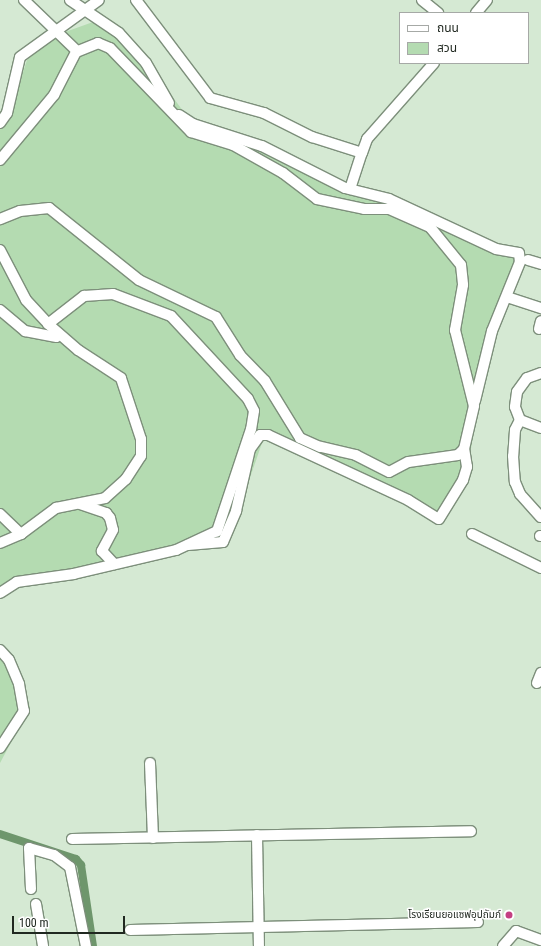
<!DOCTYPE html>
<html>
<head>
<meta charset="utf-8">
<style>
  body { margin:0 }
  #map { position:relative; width:541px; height:946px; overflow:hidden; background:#d5e9d3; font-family:"Roboto Condensed","Noto Sans Thai",sans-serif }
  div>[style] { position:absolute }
  .green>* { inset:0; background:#b4dbb1 }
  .canal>* { height:8px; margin:-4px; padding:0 4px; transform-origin:4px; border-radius:4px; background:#6e966c }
  .roads { filter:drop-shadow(1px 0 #7d8f7b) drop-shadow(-1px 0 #7d8f7b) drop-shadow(0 1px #7d8f7b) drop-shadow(0 -1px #7d8f7b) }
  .minor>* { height:10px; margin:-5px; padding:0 5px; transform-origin:5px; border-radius:5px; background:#fff }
  .dots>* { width:11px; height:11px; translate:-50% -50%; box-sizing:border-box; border:2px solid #fff; border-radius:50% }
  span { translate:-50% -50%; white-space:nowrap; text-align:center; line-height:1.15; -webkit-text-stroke:3px #fff; paint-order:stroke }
  .poi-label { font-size:10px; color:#202820 }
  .right { translate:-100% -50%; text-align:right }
  .legend { position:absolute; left:399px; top:12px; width:130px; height:52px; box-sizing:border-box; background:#fff; border:1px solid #a6a9a6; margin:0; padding:5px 7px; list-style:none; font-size:12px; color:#202820 }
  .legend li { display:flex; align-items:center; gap:8px; height:20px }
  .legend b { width:20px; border:1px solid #a6a9a6 }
  .scale { position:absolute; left:12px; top:916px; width:113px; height:18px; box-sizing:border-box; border:2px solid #202820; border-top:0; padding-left:5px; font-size:12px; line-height:14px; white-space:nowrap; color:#202820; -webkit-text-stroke:3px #fff; paint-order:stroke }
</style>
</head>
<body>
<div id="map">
  <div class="green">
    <div style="clip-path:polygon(93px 22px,115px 31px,145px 59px,191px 122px,518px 254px,480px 387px,466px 483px,443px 519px,264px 437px,229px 539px,29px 580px,0 595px,0 129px,7px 120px,27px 60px,54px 36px)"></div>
    <div style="clip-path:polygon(0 647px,13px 659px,30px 707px,0 763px)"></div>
  </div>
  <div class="canal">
    <div style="left:0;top:834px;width:80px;rotate:18.2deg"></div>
    <div style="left:76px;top:859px;width:8px;rotate:50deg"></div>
    <div style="left:81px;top:865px;width:82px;rotate:81.6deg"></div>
  </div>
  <div class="roads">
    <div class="minor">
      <div style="left:24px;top:0;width:74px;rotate:43.9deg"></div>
      <div style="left:70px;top:0;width:59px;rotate:34deg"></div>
      <div style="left:119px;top:33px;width:40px;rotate:48deg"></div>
      <div style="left:146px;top:63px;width:46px;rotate:60.1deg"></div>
      <div style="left:136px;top:0;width:123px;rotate:52.9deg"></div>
      <div style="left:210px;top:98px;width:56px;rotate:15.5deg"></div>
      <div style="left:264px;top:113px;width:54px;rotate:26.6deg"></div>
      <div style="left:312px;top:137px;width:52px;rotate:17.7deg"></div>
      <div style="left:362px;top:153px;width:15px;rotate:-70deg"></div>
      <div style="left:367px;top:139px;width:101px;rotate:-48.6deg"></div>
      <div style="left:422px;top:0;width:21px;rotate:39deg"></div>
      <div style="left:476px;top:13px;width:17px;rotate:-50deg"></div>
      <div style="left:179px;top:115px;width:17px;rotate:33deg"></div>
      <div style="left:193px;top:124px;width:72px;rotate:17.7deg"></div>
      <div style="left:262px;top:146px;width:93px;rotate:26.8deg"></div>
      <div style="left:345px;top:188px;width:45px;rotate:14deg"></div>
      <div style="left:389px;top:199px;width:118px;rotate:25deg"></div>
      <div style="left:496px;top:249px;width:23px;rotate:10deg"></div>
      <div style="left:519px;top:253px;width:9px;rotate:84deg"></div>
      <div style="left:520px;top:262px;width:74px;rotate:112.1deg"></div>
      <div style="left:492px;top:331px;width:72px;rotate:103.7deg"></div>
      <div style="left:0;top:123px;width:12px;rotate:-55deg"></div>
      <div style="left:7px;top:113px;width:57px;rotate:-76.9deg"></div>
      <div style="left:20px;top:57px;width:97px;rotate:-35.8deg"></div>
      <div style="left:0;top:160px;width:85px;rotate:-50.3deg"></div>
      <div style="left:54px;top:95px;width:48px;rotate:-62.9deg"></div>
      <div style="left:76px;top:52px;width:24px;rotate:-22deg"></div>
      <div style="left:98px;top:43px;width:13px;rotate:23deg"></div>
      <div style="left:110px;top:48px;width:117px;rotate:46deg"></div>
      <div style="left:191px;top:132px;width:44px;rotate:17.2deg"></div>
      <div style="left:233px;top:145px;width:57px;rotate:29.2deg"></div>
      <div style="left:283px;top:173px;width:43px;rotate:37.4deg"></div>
      <div style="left:317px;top:199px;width:48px;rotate:12deg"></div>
      <div style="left:364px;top:209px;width:25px"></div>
      <div style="left:389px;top:209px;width:45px;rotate:23.7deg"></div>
      <div style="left:430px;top:227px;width:49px;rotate:50.8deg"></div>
      <div style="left:461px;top:265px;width:20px;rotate:84deg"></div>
      <div style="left:463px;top:285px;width:46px;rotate:100.1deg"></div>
      <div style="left:455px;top:330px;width:78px;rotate:76deg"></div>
      <div style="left:474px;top:406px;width:44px;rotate:103.1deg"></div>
      <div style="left:464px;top:449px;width:8px;rotate:135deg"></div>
      <div style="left:458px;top:455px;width:50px;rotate:172deg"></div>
      <div style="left:408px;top:462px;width:21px;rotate:152deg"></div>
      <div style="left:389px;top:472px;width:37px;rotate:-153deg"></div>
      <div style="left:356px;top:455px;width:37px;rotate:-167deg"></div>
      <div style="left:320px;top:447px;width:22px;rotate:-156deg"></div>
      <div style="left:300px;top:438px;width:67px;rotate:-121.6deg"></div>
      <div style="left:265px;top:381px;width:36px;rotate:-134deg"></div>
      <div style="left:240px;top:355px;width:45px;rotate:-122.3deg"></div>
      <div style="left:216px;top:317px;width:85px;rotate:-154.3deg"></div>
      <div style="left:139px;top:280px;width:115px;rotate:-141.3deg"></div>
      <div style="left:49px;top:208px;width:29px;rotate:174deg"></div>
      <div style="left:20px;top:211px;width:22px;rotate:158deg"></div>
      <div style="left:350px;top:189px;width:38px;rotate:-72deg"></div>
      <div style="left:0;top:250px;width:56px;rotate:62.5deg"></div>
      <div style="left:26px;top:300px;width:33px;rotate:47deg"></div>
      <div style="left:528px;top:260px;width:14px;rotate:17deg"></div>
      <div style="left:510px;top:298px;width:33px;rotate:18deg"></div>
      <div style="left:0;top:310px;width:33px;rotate:40deg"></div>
      <div style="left:25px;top:331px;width:32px;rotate:11deg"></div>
      <div style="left:539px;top:329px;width:8px;rotate:-76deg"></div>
      <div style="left:541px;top:373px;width:15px;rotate:160deg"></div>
      <div style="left:527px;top:378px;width:17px;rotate:126deg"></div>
      <div style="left:517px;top:392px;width:15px;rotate:98deg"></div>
      <div style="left:515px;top:407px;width:14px;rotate:69deg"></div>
      <div style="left:520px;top:420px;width:11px;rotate:117deg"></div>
      <div style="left:515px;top:430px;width:26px;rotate:94deg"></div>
      <div style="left:513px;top:456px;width:26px;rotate:86deg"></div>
      <div style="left:515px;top:482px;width:13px;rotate:67deg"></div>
      <div style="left:520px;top:494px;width:31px;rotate:48deg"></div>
      <div style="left:520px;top:420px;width:22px;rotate:21deg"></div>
      <div style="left:80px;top:504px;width:28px;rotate:19deg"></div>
      <div style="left:106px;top:513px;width:6px;rotate:51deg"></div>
      <div style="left:110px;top:518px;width:12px;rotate:76deg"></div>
      <div style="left:113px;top:530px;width:24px;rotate:118deg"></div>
      <div style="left:102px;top:551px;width:18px;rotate:47deg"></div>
      <div style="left:0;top:514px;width:29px;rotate:44deg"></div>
      <div style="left:472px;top:534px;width:77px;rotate:26.2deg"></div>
      <div style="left:540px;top:536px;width:1px"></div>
      <div style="left:0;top:543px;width:23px;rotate:-23deg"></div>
      <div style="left:21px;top:534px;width:44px;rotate:-36.6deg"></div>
      <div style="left:56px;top:508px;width:50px;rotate:-11.5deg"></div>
      <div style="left:105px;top:498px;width:28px;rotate:-42deg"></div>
      <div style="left:126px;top:479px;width:27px;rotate:-57deg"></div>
      <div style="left:141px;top:456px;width:17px;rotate:-90deg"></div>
      <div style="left:141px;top:439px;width:64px;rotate:-108.2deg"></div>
      <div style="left:121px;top:378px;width:51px;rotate:-146.9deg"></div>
      <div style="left:78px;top:350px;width:40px;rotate:-139deg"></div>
      <div style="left:48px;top:324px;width:46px;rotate:-37.9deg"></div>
      <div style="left:84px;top:296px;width:29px;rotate:-4deg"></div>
      <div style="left:113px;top:294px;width:62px;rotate:20.8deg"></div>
      <div style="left:171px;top:316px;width:113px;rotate:47.1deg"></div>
      <div style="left:248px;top:399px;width:13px;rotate:63deg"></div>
      <div style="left:254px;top:411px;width:18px;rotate:99deg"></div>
      <div style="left:251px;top:429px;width:108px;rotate:108.4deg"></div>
      <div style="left:217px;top:531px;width:45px;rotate:155.1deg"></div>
      <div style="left:176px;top:550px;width:105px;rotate:166.8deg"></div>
      <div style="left:74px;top:574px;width:58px;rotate:172deg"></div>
      <div style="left:17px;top:582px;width:20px;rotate:147deg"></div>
      <div style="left:188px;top:545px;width:35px;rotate:-5deg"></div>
      <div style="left:223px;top:542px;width:34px;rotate:-67deg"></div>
      <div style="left:236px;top:511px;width:64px;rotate:-77.3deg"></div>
      <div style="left:250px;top:449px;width:17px;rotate:-54deg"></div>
      <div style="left:260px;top:435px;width:8px"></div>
      <div style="left:268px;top:435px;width:154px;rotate:24.9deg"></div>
      <div style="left:408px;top:500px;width:36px;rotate:32deg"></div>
      <div style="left:439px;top:519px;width:46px;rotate:-58.4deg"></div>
      <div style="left:463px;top:480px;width:14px;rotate:-73deg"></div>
      <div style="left:467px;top:467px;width:18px;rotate:-99deg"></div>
      <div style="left:0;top:650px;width:13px;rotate:48deg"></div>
      <div style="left:9px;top:660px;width:26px;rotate:67deg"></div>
      <div style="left:19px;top:684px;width:27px;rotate:80deg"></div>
      <div style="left:24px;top:711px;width:44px;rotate:123deg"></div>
      <div style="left:537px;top:683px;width:11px;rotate:-68deg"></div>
      <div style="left:150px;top:763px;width:75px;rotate:87.7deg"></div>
      <div style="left:257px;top:835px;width:111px;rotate:89deg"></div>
      <div style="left:72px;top:839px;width:399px;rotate:-1.1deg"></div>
      <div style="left:31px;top:889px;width:41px;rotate:-92.8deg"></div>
      <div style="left:29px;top:848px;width:26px;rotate:16deg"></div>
      <div style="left:54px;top:855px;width:20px;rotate:37deg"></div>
      <div style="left:70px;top:867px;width:81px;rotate:78.6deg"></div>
      <div style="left:36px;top:904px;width:43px;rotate:80.5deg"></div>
      <div style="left:130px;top:930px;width:348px;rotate:-1.3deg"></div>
      <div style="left:503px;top:946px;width:20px;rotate:-49deg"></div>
      <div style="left:516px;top:931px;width:27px;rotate:20deg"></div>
    </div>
  </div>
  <div class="dots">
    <div style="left:509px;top:915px;background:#c43f82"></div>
  </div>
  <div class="poi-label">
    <span class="right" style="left:501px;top:915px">โรงเรียนยอแซฟอุปถัมภ์</span>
  </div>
  <ul class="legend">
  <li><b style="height:5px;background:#fff"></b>ถนน</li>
  <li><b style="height:11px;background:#b4dbb1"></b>สวน</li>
  </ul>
  <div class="scale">100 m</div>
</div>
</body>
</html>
